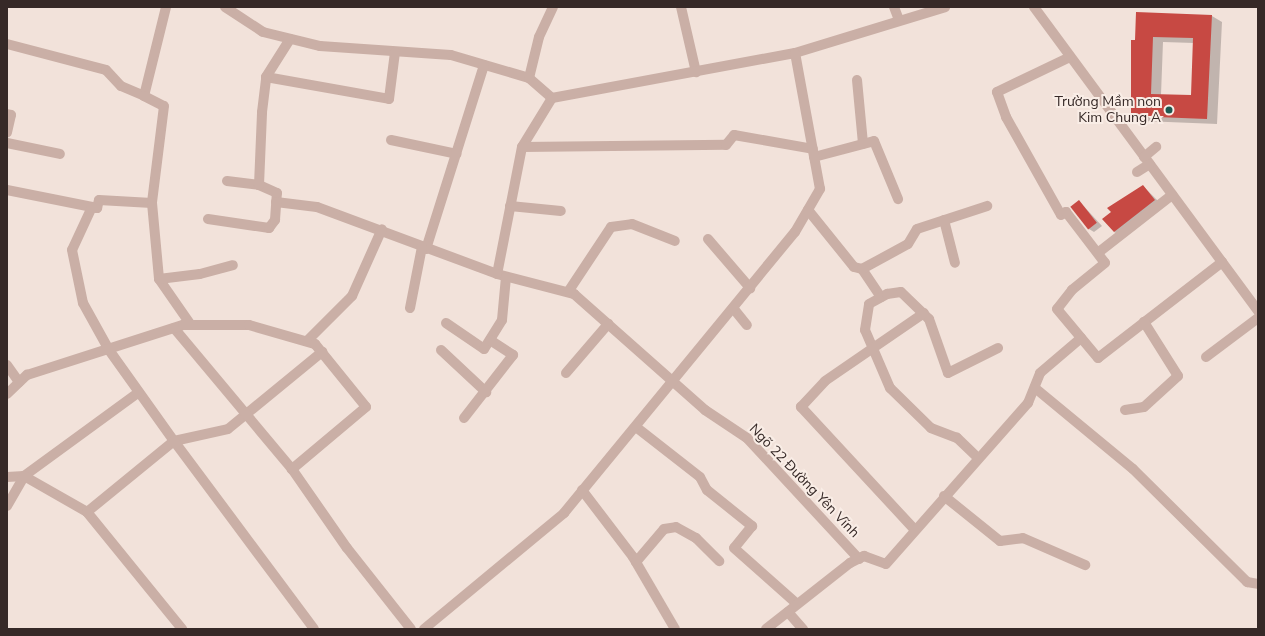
<!DOCTYPE html>
<html>
<head>
<meta charset="utf-8">
<style>
  body { margin:0 }
  #map { position:relative; width:1265px; height:636px; overflow:hidden; background:#f2e2da; font-family:"Nunito Sans",sans-serif }
  div>[style] { position:absolute }
  .shadow>* { inset:0; background:#0003 }
  .building>* { inset:0; background:#c74943; transform-origin:0 0 }
  .minor>* { height:10px; margin:-5px; padding:0 5px; transform-origin:5px; border-radius:5px; background:#caafa6 }
  .dots>* { width:11px; height:11px; translate:-50% -50%; box-sizing:border-box; border:2px solid #f9ede6; border-radius:50% }
  span { translate:-50% -50%; white-space:nowrap; text-align:center; line-height:1.15; -webkit-text-stroke:4px #f9ede6; paint-order:stroke }
  .poi-label { font-size:14px; color:#362927 }
  .right { translate:-100% -50%; text-align:right }
  .street-label { font-size:14px; color:#362927 }
  .frame { position:absolute; inset:0; border:8px solid #362927; pointer-events:none }
</style>
</head>
<body>
<div id="map">
  <div class="shadow">
    <div style="clip-path:polygon(evenodd,1212px 16px,1222px 22px,1217px 124px,1143px 121px,1132px 115px,1136px 41px,1212px 16px,1163px 42px,1194px 43px,1192px 96px,1161px 95px,1163px 42px)"></div>
    <div style="clip-path:polygon(1143px 186px,1162px 205px,1122px 236px,1114px 232px)"></div>
    <div style="clip-path:polygon(1079px 201px,1102px 226px,1094px 232px,1089px 229px)"></div>
  </div>
  <div class="building">
    <div style="clip-path:polygon(evenodd,1136px 12px,1212px 15px,1207px 119px,1131px 116px,1131px 40px,1135px 40px,1136px 12px,1153px 37px,1193px 38px,1191px 95px,1151px 94px,1153px 37px)"></div>
    <div style="clip-path:polygon(1143px 185px,1155px 200px,1114px 232px,1102px 219px,1111px 212px,1107px 208px)"></div>
    <div style="left:1079px;top:200px;width:29px;height:11px;rotate:52deg"></div>
  </div>
  <div class="minor">
    <div style="left:225px;top:7px;width:45px;rotate:33.3deg"></div>
    <div style="left:263px;top:32px;width:59px;rotate:13.8deg"></div>
    <div style="left:320px;top:46px;width:131px;rotate:3.9deg"></div>
    <div style="left:451px;top:55px;width:81px;rotate:16.4deg"></div>
    <div style="left:529px;top:78px;width:30px;rotate:41deg"></div>
    <div style="left:552px;top:98px;width:57px;rotate:121.5deg"></div>
    <div style="left:522px;top:147px;width:129px;rotate:101.1deg"></div>
    <div style="left:497px;top:274px;width:80px;rotate:14.6deg"></div>
    <div style="left:574px;top:294px;width:175px;rotate:41.5deg"></div>
    <div style="left:705px;top:410px;width:50px;rotate:33.7deg"></div>
    <div style="left:747px;top:438px;width:165px;rotate:47.2deg"></div>
    <div style="left:681px;top:7px;width:67px;rotate:77deg"></div>
    <div style="left:894px;top:7px;width:14px;rotate:69deg"></div>
    <div style="left:1034px;top:7px;width:378px;rotate:53.6deg"></div>
    <div style="left:7px;top:44px;width:102px;rotate:14.7deg"></div>
    <div style="left:106px;top:70px;width:22px;rotate:47deg"></div>
    <div style="left:121px;top:86px;width:25px;rotate:23deg"></div>
    <div style="left:144px;top:96px;width:92px;rotate:-76.1deg"></div>
    <div style="left:1070px;top:57px;width:81px;rotate:154.4deg"></div>
    <div style="left:997px;top:92px;width:27px;rotate:70deg"></div>
    <div style="left:1006px;top:117px;width:112px;rotate:60.7deg"></div>
    <div style="left:1061px;top:215px;width:6px;rotate:-31deg"></div>
    <div style="left:1066px;top:212px;width:64px;rotate:52.6deg"></div>
    <div style="left:1105px;top:263px;width:43px;rotate:140.7deg"></div>
    <div style="left:1072px;top:290px;width:24px;rotate:128deg"></div>
    <div style="left:1057px;top:309px;width:64px;rotate:50.1deg"></div>
    <div style="left:1098px;top:358px;width:157px;rotate:-37.7deg"></div>
    <div style="left:266px;top:77px;width:125px;rotate:10.1deg"></div>
    <div style="left:389px;top:99px;width:47px;rotate:-82.7deg"></div>
    <div style="left:529px;top:78px;width:42px;rotate:-76.3deg"></div>
    <div style="left:539px;top:37px;width:33px;rotate:-65deg"></div>
    <div style="left:857px;top:80px;width:64px;rotate:84.6deg"></div>
    <div style="left:144px;top:96px;width:22px;rotate:27deg"></div>
    <div style="left:164px;top:106px;width:98px;rotate:97.1deg"></div>
    <div style="left:552px;top:98px;width:247px;rotate:-10.5deg"></div>
    <div style="left:795px;top:53px;width:157px;rotate:-17deg"></div>
    <div style="left:7px;top:114px;width:4px;rotate:14deg"></div>
    <div style="left:11px;top:115px;width:18px;rotate:103deg"></div>
    <div style="left:391px;top:140px;width:67px;rotate:12deg"></div>
    <div style="left:7px;top:143px;width:54px;rotate:11.7deg"></div>
    <div style="left:522px;top:147px;width:204px;rotate:-0.6deg"></div>
    <div style="left:726px;top:145px;width:13px;rotate:-51deg"></div>
    <div style="left:734px;top:135px;width:80px;rotate:10deg"></div>
    <div style="left:814px;top:157px;width:62px;rotate:-14.9deg"></div>
    <div style="left:874px;top:141px;width:63px;rotate:67.5deg"></div>
    <div style="left:1144px;top:157px;width:16px;rotate:-40deg"></div>
    <div style="left:1137px;top:172px;width:15px;rotate:-32deg"></div>
    <div style="left:227px;top:181px;width:32px;rotate:7deg"></div>
    <div style="left:7px;top:190px;width:92px;rotate:11.3deg"></div>
    <div style="left:97px;top:208px;width:8px;rotate:-76deg"></div>
    <div style="left:99px;top:200px;width:53px;rotate:3.2deg"></div>
    <div style="left:152px;top:203px;width:76px;rotate:84.7deg"></div>
    <div style="left:159px;top:279px;width:56px;rotate:55.2deg"></div>
    <div style="left:276px;top:202px;width:41px;rotate:7deg"></div>
    <div style="left:317px;top:207px;width:192px;rotate:20.4deg"></div>
    <div style="left:510px;top:206px;width:51px;rotate:5.6deg"></div>
    <div style="left:92px;top:207px;width:47px;rotate:114.9deg"></div>
    <div style="left:72px;top:250px;width:54px;rotate:78.3deg"></div>
    <div style="left:83px;top:303px;width:54px;rotate:61deg"></div>
    <div style="left:109px;top:350px;width:112px;rotate:54.5deg"></div>
    <div style="left:174px;top:441px;width:55px;rotate:-12.5deg"></div>
    <div style="left:228px;top:429px;width:122px;rotate:-39.3deg"></div>
    <div style="left:808px;top:210px;width:73px;rotate:51.1deg"></div>
    <div style="left:854px;top:267px;width:8px;rotate:14deg"></div>
    <div style="left:862px;top:269px;width:34px;rotate:56deg"></div>
    <div style="left:208px;top:219px;width:62px;rotate:8.4deg"></div>
    <div style="left:269px;top:228px;width:10px;rotate:-53deg"></div>
    <div style="left:275px;top:220px;width:27px;rotate:-86deg"></div>
    <div style="left:277px;top:193px;width:20px;rotate:-156deg"></div>
    <div style="left:259px;top:185px;width:73px;rotate:-87.6deg"></div>
    <div style="left:262px;top:112px;width:35px;rotate:-83deg"></div>
    <div style="left:266px;top:77px;width:45px;rotate:-57.7deg"></div>
    <div style="left:944px;top:220px;width:44px;rotate:75.7deg"></div>
    <div style="left:708px;top:239px;width:65px;rotate:49.4deg"></div>
    <div style="left:426px;top:249px;width:193px;rotate:-72.5deg"></div>
    <div style="left:1099px;top:252px;width:93px;rotate:-38deg"></div>
    <div style="left:862px;top:269px;width:52px;rotate:-28.5deg"></div>
    <div style="left:908px;top:244px;width:17px;rotate:-59deg"></div>
    <div style="left:917px;top:229px;width:74px;rotate:-18.2deg"></div>
    <div style="left:159px;top:279px;width:41px;rotate:-7deg"></div>
    <div style="left:200px;top:274px;width:34px;rotate:-15deg"></div>
    <div style="left:568px;top:292px;width:78px;rotate:-56.5deg"></div>
    <div style="left:611px;top:227px;width:21px;rotate:-8deg"></div>
    <div style="left:632px;top:224px;width:46px;rotate:21.6deg"></div>
    <div style="left:410px;top:308px;width:62px;rotate:-78.9deg"></div>
    <div style="left:733px;top:308px;width:22px;rotate:51deg"></div>
    <div style="left:446px;top:323px;width:46px;rotate:34.4deg"></div>
    <div style="left:484px;top:349px;width:34px;rotate:-58deg"></div>
    <div style="left:502px;top:320px;width:43px;rotate:-84.7deg"></div>
    <div style="left:174px;top:328px;width:184px;rotate:50.1deg"></div>
    <div style="left:292px;top:469px;width:96px;rotate:55.2deg"></div>
    <div style="left:347px;top:548px;width:103px;rotate:51.7deg"></div>
    <div style="left:307px;top:341px;width:64px;rotate:-45deg"></div>
    <div style="left:352px;top:296px;width:73px;rotate:-65.9deg"></div>
    <div style="left:441px;top:350px;width:62px;rotate:43deg"></div>
    <div style="left:1206px;top:357px;width:65px;rotate:-36.9deg"></div>
    <div style="left:7px;top:365px;width:21px;rotate:55deg"></div>
    <div style="left:566px;top:373px;width:65px;rotate:-49.4deg"></div>
    <div style="left:1035px;top:388px;width:127px;rotate:39.6deg"></div>
    <div style="left:1133px;top:469px;width:161px;rotate:44.7deg"></div>
    <div style="left:1247px;top:582px;width:11px;rotate:10deg"></div>
    <div style="left:7px;top:394px;width:28px;rotate:-44deg"></div>
    <div style="left:27px;top:375px;width:164px;rotate:-17.8deg"></div>
    <div style="left:183px;top:325px;width:66px"></div>
    <div style="left:249px;top:325px;width:69px;rotate:16.1deg"></div>
    <div style="left:315px;top:344px;width:81px;rotate:51deg"></div>
    <div style="left:366px;top:407px;width:97px;rotate:140deg"></div>
    <div style="left:1125px;top:410px;width:19px;rotate:-9deg"></div>
    <div style="left:1144px;top:407px;width:46px;rotate:-42.4deg"></div>
    <div style="left:1178px;top:376px;width:64px;rotate:-122.2deg"></div>
    <div style="left:464px;top:418px;width:80px;rotate:-52.1deg"></div>
    <div style="left:513px;top:355px;width:27px;rotate:-147deg"></div>
    <div style="left:636px;top:427px;width:81px;rotate:38deg"></div>
    <div style="left:700px;top:477px;width:15px;rotate:62deg"></div>
    <div style="left:707px;top:490px;width:58px;rotate:38.7deg"></div>
    <div style="left:752px;top:526px;width:28px;rotate:129deg"></div>
    <div style="left:734px;top:548px;width:84px;rotate:41.6deg"></div>
    <div style="left:977px;top:457px;width:28px;rotate:-136deg"></div>
    <div style="left:957px;top:438px;width:28px;rotate:-159deg"></div>
    <div style="left:931px;top:428px;width:57px;rotate:-135.7deg"></div>
    <div style="left:890px;top:388px;width:63px;rotate:-113.3deg"></div>
    <div style="left:865px;top:330px;width:26px;rotate:-81deg"></div>
    <div style="left:869px;top:304px;width:21px;rotate:-29deg"></div>
    <div style="left:887px;top:294px;width:14px;rotate:-8deg"></div>
    <div style="left:901px;top:292px;width:39px;rotate:44deg"></div>
    <div style="left:929px;top:319px;width:57px;rotate:70.6deg"></div>
    <div style="left:948px;top:373px;width:56px;rotate:-26.6deg"></div>
    <div style="left:7px;top:477px;width:17px;rotate:-3deg"></div>
    <div style="left:24px;top:476px;width:142px;rotate:-36.1deg"></div>
    <div style="left:582px;top:490px;width:84px;rotate:52.7deg"></div>
    <div style="left:633px;top:557px;width:83px;rotate:59.7deg"></div>
    <div style="left:944px;top:496px;width:72px;rotate:38.8deg"></div>
    <div style="left:1000px;top:541px;width:23px;rotate:-7deg"></div>
    <div style="left:1023px;top:538px;width:68px;rotate:23.5deg"></div>
    <div style="left:7px;top:506px;width:34px;rotate:-60deg"></div>
    <div style="left:24px;top:476px;width:73px;rotate:29.7deg"></div>
    <div style="left:87px;top:512px;width:112px;rotate:-39.2deg"></div>
    <div style="left:174px;top:441px;width:234px;rotate:53.3deg"></div>
    <div style="left:87px;top:512px;width:151px;rotate:50.9deg"></div>
    <div style="left:915px;top:530px;width:168px;rotate:-132.8deg"></div>
    <div style="left:801px;top:407px;width:35px;rotate:-47deg"></div>
    <div style="left:825px;top:381px;width:120px;rotate:-34.5deg"></div>
    <div style="left:636px;top:562px;width:43px;rotate:-49.7deg"></div>
    <div style="left:664px;top:529px;width:12px;rotate:-9deg"></div>
    <div style="left:676px;top:527px;width:23px;rotate:29deg"></div>
    <div style="left:696px;top:538px;width:33px;rotate:45deg"></div>
    <div style="left:788px;top:612px;width:23px;rotate:49deg"></div>
    <div style="left:424px;top:629px;width:182px;rotate:-39.6deg"></div>
    <div style="left:564px;top:513px;width:364px;rotate:-50.6deg"></div>
    <div style="left:795px;top:232px;width:50px;rotate:-59.8deg"></div>
    <div style="left:820px;top:189px;width:138px;rotate:-100.4deg"></div>
    <div style="left:766px;top:629px;width:107px;rotate:-38.2deg"></div>
    <div style="left:850px;top:563px;width:16px;rotate:-27deg"></div>
    <div style="left:864px;top:556px;width:23px;rotate:20deg"></div>
    <div style="left:886px;top:564px;width:215px;rotate:-48.6deg"></div>
    <div style="left:1028px;top:403px;width:32px;rotate:-68deg"></div>
    <div style="left:1040px;top:373px;width:54px;rotate:-40.5deg"></div>
  </div>
  <div class="dots">
    <div style="left:1169px;top:110px;background:#1c5850"></div>
  </div>
  <div class="poi-label">
    <span class="right" style="left:1161px;top:110px">Trường Mầm non<br>Kim Chung A</span>
  </div>
  <div class="street-label">
    <span style="left:804px;top:481px;rotate:46deg">Ngõ 22 Đường Yên Vĩnh</span>
  </div>
  <div class="frame"></div>
</div>
</body>
</html>
